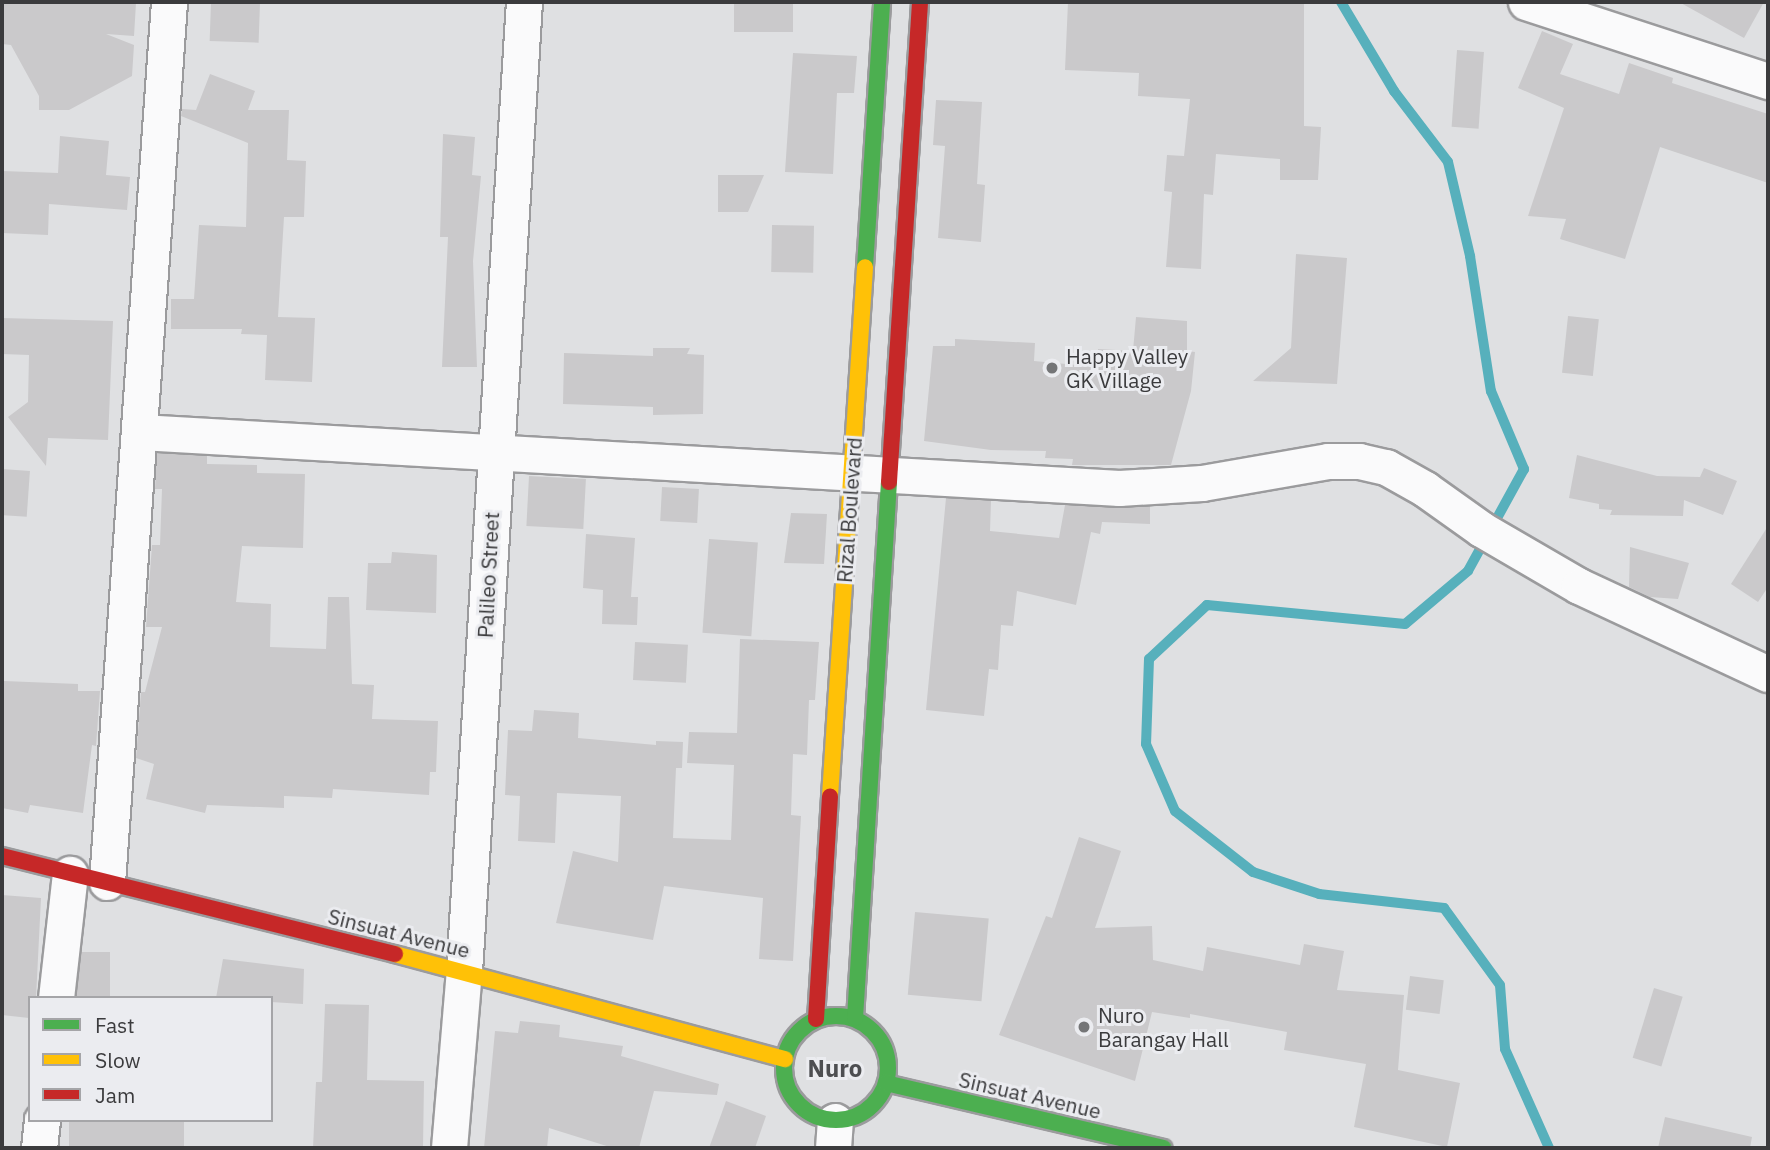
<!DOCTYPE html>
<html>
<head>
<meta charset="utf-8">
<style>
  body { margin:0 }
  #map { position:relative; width:1770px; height:1150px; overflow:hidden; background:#dfe0e2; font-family:"IBM Plex Sans",sans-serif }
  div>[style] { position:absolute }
  .stream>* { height:10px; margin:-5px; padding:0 5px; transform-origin:5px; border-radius:5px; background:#57b0bc }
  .building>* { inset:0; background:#cac9cb; transform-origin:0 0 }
  .roads { filter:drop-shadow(2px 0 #9b9b9d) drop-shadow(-2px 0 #9b9b9d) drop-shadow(0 2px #9b9b9d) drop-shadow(0 -2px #9b9b9d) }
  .street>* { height:35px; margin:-17.5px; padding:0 17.5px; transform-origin:17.5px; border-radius:17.5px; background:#fafafb }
  .fast>* { height:16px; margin:-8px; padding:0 8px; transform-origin:8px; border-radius:8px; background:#4caf50 }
  .fast>.ring { margin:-8px; padding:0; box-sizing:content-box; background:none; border:16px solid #4caf50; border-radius:50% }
  .slow>* { height:16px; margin:-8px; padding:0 8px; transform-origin:8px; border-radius:8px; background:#ffc107 }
  .jam>* { height:16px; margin:-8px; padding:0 8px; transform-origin:8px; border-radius:8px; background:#c62828 }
  .dots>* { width:19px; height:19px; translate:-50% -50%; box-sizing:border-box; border:4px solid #ebecf0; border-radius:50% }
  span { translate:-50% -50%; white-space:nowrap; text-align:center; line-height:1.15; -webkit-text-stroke:6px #ebecf0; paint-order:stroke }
  .poi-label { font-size:21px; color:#3b3b3d }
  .left { translate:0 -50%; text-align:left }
  .street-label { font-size:21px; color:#3b3b3d }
  .quarter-label { font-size:24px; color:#4d4e51; font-weight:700 }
  .frame { position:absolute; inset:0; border:4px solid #3b3b3d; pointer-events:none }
  .legend { position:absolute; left:28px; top:996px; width:245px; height:126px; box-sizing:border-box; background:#ebecf0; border:2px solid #a5a5a8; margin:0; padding:9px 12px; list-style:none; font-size:21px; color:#3b3b3d }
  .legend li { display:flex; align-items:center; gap:14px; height:35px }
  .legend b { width:35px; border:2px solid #a5a5a8 }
</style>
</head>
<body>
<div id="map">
  <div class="stream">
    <div style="left:1341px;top:2px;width:104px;rotate:59.2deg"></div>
    <div style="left:1394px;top:91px;width:89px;rotate:52.7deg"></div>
    <div style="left:1448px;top:162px;width:97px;rotate:76.8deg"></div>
    <div style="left:1470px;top:256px;width:137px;rotate:81.2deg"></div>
    <div style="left:1491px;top:391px;width:85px;rotate:67.1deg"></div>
    <div style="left:1524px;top:469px;width:116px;rotate:118.8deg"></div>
    <div style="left:1468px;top:571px;width:82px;rotate:139.9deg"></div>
    <div style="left:1405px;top:624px;width:199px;rotate:-174.5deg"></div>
    <div style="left:1207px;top:605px;width:79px;rotate:137deg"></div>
    <div style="left:1149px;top:659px;width:85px;rotate:92deg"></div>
    <div style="left:1146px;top:744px;width:73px;rotate:66.6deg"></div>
    <div style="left:1175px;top:811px;width:99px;rotate:38deg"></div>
    <div style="left:1253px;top:872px;width:70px;rotate:18.4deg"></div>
    <div style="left:1319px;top:894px;width:126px;rotate:6.4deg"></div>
    <div style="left:1444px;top:908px;width:95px;rotate:54deg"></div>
    <div style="left:1500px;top:985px;width:64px;rotate:85.5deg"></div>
    <div style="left:1505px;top:1049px;width:108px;rotate:66deg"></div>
  </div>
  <div class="building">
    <div style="clip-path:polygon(2px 2px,136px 3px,134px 36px,106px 34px,134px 45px,132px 76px,69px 110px,39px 110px,39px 96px,11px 45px,2px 44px)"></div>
    <div style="left:211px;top:2px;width:49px;height:39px;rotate:2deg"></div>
    <div style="left:734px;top:2px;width:59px;height:30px"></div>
    <div style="clip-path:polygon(1068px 2px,1304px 2px,1304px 126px,1321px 127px,1318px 180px,1280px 180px,1280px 159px,1216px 154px,1213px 195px,1204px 194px,1201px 269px,1166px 267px,1172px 192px,1164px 191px,1167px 155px,1184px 156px,1190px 99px,1138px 96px,1139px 73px,1065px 70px)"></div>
    <div style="clip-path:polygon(1679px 2px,1764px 2px,1744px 38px)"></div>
    <div style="clip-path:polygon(1542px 31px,1573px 44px,1560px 74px,1619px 94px,1629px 63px,1673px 78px,1672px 83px,1768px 114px,1768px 183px,1660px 147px,1625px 259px,1560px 239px,1566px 219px,1528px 216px,1564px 108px,1518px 88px)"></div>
    <div style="left:1457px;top:50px;width:27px;height:77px;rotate:4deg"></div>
    <div style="clip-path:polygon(793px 53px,857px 56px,854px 93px,837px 93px,833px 174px,785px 172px)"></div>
    <div style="clip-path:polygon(210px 74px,255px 91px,248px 110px,289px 110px,287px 160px,306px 161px,304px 217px,284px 217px,278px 317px,315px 318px,312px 382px,265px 380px,267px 335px,241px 334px,242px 329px,171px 329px,171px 299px,194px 299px,199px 225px,246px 227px,248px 143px,181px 116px,182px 109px,196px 110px)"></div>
    <div style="clip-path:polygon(936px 100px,982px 102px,977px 184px,985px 185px,981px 242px,938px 238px,945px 146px,933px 145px)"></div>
    <div style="clip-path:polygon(443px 134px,475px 137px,472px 175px,481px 176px,473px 261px,477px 367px,442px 367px,448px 237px,440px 237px)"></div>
    <div style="clip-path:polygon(60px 136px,109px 141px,106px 175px,130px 177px,127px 210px,49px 204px,48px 235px,2px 233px,2px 171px,58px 173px)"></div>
    <div style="clip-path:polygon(718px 175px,764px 175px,748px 212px,718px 212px)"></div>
    <div style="left:772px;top:225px;width:42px;height:47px;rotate:1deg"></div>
    <div style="clip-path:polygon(1296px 254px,1347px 258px,1337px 384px,1253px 381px,1291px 348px)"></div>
    <div style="left:1568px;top:316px;width:31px;height:57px;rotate:6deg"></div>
    <div style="clip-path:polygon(1136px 317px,1187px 321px,1187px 351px,1195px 352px,1191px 391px,1171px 465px,1072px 465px,1073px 459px,1045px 458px,1046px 451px,991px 450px,924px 441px,933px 346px,955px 346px,955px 339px,1035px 343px,1034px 361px,1098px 367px,1098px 349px,1133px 351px)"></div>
    <div style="clip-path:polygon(2px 318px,113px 321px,108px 440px,48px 438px,46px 466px,8px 417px,28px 402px,29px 355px,2px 354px)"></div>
    <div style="clip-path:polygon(653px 348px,690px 348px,687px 354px,704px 355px,703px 414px,653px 415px,653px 407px,563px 404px,564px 353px,653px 356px)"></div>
    <div style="clip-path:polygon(157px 453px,207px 456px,207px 464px,257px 465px,257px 473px,305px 474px,303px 548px,242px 546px,236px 602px,271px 604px,270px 647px,326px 649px,328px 597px,349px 597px,352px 684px,374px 685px,372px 719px,438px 721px,436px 772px,430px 772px,429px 795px,333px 789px,332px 798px,284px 796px,284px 808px,207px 805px,205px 813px,146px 799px,154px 764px,136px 758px,141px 692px,145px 692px,162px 627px,146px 627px,152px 545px,160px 545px,162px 489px,155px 489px)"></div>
    <div style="clip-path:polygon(1577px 455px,1657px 476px,1700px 477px,1704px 468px,1737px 481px,1723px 515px,1684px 500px,1683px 516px,1610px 515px,1612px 510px,1599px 509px,1599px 504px,1569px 498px)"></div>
    <div style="left:2px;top:469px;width:28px;height:46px;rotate:4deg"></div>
    <div style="left:529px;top:476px;width:57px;height:50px;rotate:3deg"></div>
    <div style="left:662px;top:487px;width:37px;height:34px;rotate:3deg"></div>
    <div style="clip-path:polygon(946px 498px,991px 501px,990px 531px,1059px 538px,1065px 505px,1150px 506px,1150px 524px,1102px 522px,1100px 534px,1091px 532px,1076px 605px,1017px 591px,1013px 626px,1001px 625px,998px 670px,989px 669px,984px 716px,926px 710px)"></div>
    <div style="clip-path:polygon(791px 513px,827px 514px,824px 564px,784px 563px)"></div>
    <div style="clip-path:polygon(1768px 526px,1768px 587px,1758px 602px,1731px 584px)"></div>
    <div style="clip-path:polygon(586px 534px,635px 538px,631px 597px,638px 597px,637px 625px,602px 624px,603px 590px,583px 588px)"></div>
    <div style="left:709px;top:539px;width:49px;height:94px;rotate:4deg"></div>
    <div style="clip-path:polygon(1630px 547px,1689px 563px,1678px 599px,1650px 597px,1629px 587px)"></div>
    <div style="clip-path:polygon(392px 552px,437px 555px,436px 613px,366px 610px,368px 563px,391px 563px)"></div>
    <div style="clip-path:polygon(740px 639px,819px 642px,815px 700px,809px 700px,807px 755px,793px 754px,791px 815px,801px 816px,793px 961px,759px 959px,763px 898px,664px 886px,653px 940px,556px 923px,573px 851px,618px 862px,621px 796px,557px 793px,555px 843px,518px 841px,520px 796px,505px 795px,508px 730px,532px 731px,534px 710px,579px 713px,578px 738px,656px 745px,656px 741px,683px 742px,682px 768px,676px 768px,673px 838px,731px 840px,734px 765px,687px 763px,689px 732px,737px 733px)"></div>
    <div style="left:635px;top:642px;width:53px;height:38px;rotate:3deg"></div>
    <div style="clip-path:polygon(4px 681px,78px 684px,78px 691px,100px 691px,96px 746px,92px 745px,83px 813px,30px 805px,28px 813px,2px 808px)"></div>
    <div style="clip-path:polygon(1079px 837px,1121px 851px,1095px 928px,1152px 926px,1153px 960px,1203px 971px,1207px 947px,1300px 965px,1304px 944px,1344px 951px,1337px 990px,1404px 995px,1398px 1070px,1460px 1083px,1447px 1147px,1354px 1127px,1366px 1064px,1284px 1050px,1287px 1032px,1190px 1014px,1190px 1018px,1152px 1012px,1135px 1081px,999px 1035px,1046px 916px,1052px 918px)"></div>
    <div style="clip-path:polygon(2px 895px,41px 898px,36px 998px,30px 998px,29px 1018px,2px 1015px)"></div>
    <div style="left:915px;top:912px;width:74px;height:83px;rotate:5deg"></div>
    <div style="clip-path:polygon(81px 952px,110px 952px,110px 998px,76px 998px)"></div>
    <div style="clip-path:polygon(223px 959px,304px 969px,303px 1004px,271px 1002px,271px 998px,216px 998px)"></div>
    <div style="left:1410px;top:976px;width:34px;height:34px;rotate:7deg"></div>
    <div style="left:1654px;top:988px;width:30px;height:73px;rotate:17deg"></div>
    <div style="clip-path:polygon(325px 1004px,369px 1005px,367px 1080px,424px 1081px,423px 1148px,313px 1148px,316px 1082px,322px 1082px)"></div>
    <div style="clip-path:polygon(520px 1021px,560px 1025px,559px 1037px,623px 1046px,621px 1056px,719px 1084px,717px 1095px,654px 1091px,639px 1148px,613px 1148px,549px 1128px,547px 1148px,484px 1148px,495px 1031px,518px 1033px)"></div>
    <div style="clip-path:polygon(726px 1101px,766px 1116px,755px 1148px,709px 1148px)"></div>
    <div style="clip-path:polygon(1665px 1117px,1752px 1137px,1750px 1148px,1658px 1148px)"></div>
    <div style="left:69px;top:1120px;width:115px;height:28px"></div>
  </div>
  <div class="roads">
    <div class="street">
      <div style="left:1526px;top:2px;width:255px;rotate:18.1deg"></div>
      <div style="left:140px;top:432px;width:981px;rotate:3.27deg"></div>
      <div style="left:1119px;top:488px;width:83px;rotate:-3.4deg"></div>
      <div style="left:1202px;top:483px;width:128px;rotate:-9.9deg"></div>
      <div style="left:1328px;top:461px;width:31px"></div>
      <div style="left:1359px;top:461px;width:28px;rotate:13deg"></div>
      <div style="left:1386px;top:467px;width:45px;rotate:29.4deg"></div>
      <div style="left:1425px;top:489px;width:69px;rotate:35.5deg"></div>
      <div style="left:1481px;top:529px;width:113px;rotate:30.2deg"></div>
      <div style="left:1579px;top:586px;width:208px;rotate:25deg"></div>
      <div style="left:107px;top:882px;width:882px;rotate:-85.97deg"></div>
      <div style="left:56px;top:998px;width:125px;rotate:-83.6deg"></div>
      <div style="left:39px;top:1148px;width:28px;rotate:-84deg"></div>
      <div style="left:449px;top:1148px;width:178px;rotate:-85.2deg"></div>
      <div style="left:464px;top:971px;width:971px;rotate:-86.46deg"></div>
      <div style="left:833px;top:1148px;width:27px;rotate:-86deg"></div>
    </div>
    <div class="fast">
      <div style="left:865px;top:267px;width:266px;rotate:-86.3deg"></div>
      <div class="ring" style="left:784px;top:1016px;width:88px;height:88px"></div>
      <div style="left:855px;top:1018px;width:537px;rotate:-86.37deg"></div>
      <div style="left:886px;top:1083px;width:285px;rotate:13.2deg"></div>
    </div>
    <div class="slow">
      <div style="left:830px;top:796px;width:530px;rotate:-86.21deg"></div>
      <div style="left:395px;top:954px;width:404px;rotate:15.1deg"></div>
    </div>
    <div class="jam">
      <div style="left:889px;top:482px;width:481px;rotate:-86.3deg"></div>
      <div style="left:2px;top:856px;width:405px;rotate:14deg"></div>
      <div style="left:816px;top:1019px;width:223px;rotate:-86.4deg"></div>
    </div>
  </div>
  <div class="dots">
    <div style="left:1052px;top:368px;background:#747577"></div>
    <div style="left:1084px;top:1027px;background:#747577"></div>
  </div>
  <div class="poi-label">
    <span class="left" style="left:1066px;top:368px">Happy Valley<br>GK Village</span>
    <span class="left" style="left:1098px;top:1027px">Nuro<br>Barangay Hall</span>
  </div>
  <div class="street-label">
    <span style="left:849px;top:510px;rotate:-86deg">Rizal Boulevard</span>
    <span style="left:488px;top:575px;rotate:-87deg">Palileo Street</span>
    <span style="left:399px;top:933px;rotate:14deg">Sinsuat Avenue</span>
    <span style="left:1030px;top:1095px;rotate:13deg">Sinsuat Avenue</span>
  </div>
  <div class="quarter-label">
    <span style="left:835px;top:1069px">Nuro</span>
  </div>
  <div class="frame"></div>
  <ul class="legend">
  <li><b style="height:9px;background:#4caf50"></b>Fast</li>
  <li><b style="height:9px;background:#ffc107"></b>Slow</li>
  <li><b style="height:9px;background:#c62828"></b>Jam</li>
  </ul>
</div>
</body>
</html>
